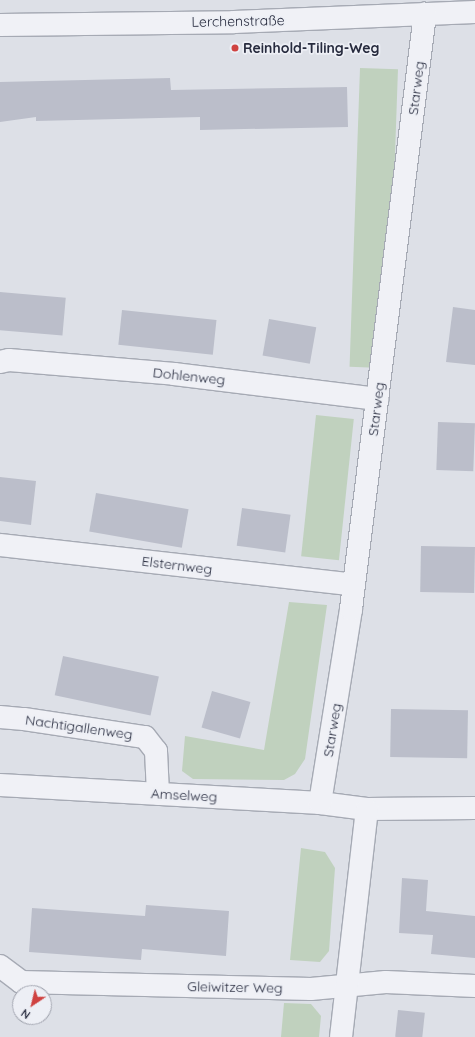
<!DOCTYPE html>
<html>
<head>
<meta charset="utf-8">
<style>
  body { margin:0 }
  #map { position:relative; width:475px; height:1037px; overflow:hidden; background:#dde0e7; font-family:Quicksand,sans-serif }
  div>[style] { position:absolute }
  .green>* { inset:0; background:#c0d1be; transform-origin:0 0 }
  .building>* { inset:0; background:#bbbeca; transform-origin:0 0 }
  .roads { filter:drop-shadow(1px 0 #a6aab4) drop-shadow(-1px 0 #a6aab4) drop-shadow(0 1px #a6aab4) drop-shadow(0 -1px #a6aab4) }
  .minor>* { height:22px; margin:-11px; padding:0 11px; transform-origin:11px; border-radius:11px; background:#f0f1f6 }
  .dots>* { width:11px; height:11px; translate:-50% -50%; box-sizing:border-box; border:2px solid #edeff5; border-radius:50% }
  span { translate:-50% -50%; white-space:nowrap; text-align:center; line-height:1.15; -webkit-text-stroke:3.5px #edeff5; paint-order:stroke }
  .street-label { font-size:14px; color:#272b3e }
  .poi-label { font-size:14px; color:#272b3e; font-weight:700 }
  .left { translate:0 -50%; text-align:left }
  .north { position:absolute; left:12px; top:985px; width:40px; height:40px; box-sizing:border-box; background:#edeff5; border:1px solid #9ea1ac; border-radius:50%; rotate:215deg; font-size:11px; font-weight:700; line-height:16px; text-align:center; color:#272b3e }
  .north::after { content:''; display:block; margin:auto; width:14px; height:18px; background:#cf4240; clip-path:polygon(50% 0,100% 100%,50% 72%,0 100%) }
</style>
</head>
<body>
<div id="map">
  <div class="green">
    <div style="left:360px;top:68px;width:38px;height:299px;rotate:2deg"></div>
    <div style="left:316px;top:415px;width:38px;height:142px;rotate:6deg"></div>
    <div style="clip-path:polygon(289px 602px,327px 605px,305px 759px,295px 774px,284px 780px,193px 779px,182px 771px,185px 736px,264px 750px)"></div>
    <div style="clip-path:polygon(301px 848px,325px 852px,335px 868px,329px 951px,320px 962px,290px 960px)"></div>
    <div style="clip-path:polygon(284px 1003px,311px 1004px,321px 1016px,319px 1037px,281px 1037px)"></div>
  </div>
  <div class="building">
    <div style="clip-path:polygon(170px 78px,171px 90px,347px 87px,348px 127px,200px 130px,200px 117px,36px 121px,36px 117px,0 122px,0 82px)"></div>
    <div style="left:0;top:292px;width:66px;height:38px;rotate:5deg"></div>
    <div style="clip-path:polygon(453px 307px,475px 310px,475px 365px,446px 362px)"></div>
    <div style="left:122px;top:310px;width:95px;height:35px;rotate:6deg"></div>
    <div style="left:269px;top:319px;width:48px;height:37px;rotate:10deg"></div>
    <div style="left:438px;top:422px;width:37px;height:48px;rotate:2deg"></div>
    <div style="clip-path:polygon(0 477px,36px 481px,31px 525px,0 521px)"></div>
    <div style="left:96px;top:493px;width:94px;height:39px;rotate:10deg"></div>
    <div style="left:242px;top:508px;width:49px;height:38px;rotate:8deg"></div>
    <div style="left:421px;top:546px;width:54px;height:46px;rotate:1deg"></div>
    <div style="left:63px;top:656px;width:98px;height:40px;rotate:12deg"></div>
    <div style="left:212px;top:691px;width:40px;height:38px;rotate:16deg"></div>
    <div style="left:391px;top:709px;width:77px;height:48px;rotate:1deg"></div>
    <div style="clip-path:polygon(402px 878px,428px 880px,426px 911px,475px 916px,475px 958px,431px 954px,433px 935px,399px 933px)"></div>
    <div style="clip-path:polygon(146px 905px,229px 911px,226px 956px,142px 949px,141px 960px,29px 952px,32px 908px,145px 916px)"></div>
    <div style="left:398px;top:1010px;width:27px;height:27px;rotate:6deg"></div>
  </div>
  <div class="roads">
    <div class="minor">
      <div style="left:0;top:25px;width:234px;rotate:-0.7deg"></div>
      <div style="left:234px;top:22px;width:241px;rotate:-2.4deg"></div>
      <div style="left:0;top:362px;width:9px;rotate:-13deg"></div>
      <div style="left:9px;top:360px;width:166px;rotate:4.8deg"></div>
      <div style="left:174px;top:374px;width:205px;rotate:7deg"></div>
      <div style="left:0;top:545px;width:356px;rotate:6.4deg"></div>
      <div style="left:0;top:717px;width:24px;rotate:5deg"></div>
      <div style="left:24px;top:719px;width:122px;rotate:8.5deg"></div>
      <div style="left:145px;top:737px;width:18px;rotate:52deg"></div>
      <div style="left:156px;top:751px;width:43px;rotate:87.3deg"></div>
      <div style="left:0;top:785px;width:321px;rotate:3.2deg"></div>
      <div style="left:320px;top:803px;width:47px;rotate:7.3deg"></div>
      <div style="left:367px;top:809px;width:108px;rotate:-0.5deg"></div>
      <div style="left:320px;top:803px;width:196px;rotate:-80.9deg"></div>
      <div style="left:351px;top:609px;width:600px;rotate:-82.91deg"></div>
      <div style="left:0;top:966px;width:26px;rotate:37deg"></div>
      <div style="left:21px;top:982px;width:290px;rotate:1.4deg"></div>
      <div style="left:311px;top:989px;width:75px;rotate:-5.3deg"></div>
      <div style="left:386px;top:982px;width:89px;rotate:2.6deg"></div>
      <div style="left:341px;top:1037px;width:229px;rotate:-83.5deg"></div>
    </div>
  </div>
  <div class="dots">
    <div style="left:235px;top:48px;background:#cf4240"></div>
  </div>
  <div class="street-label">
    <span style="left:238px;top:21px;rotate:-1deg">Lerchenstraße</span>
    <span style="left:416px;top:88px;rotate:-83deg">Starweg</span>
    <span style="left:189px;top:376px;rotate:6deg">Dohlenweg</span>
    <span style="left:376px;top:409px;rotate:-83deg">Starweg</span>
    <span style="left:177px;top:565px;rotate:7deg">Elsternweg</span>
    <span style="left:79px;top:727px;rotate:8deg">Nachtigallenweg</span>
    <span style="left:332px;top:730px;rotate:-81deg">Starweg</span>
    <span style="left:184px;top:795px;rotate:3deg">Amselweg</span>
    <span style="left:235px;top:987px;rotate:1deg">Gleiwitzer Weg</span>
  </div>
  <div class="poi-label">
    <span class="left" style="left:243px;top:48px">Reinhold-Tiling-Weg</span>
  </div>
  <div class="north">N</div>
</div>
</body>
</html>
